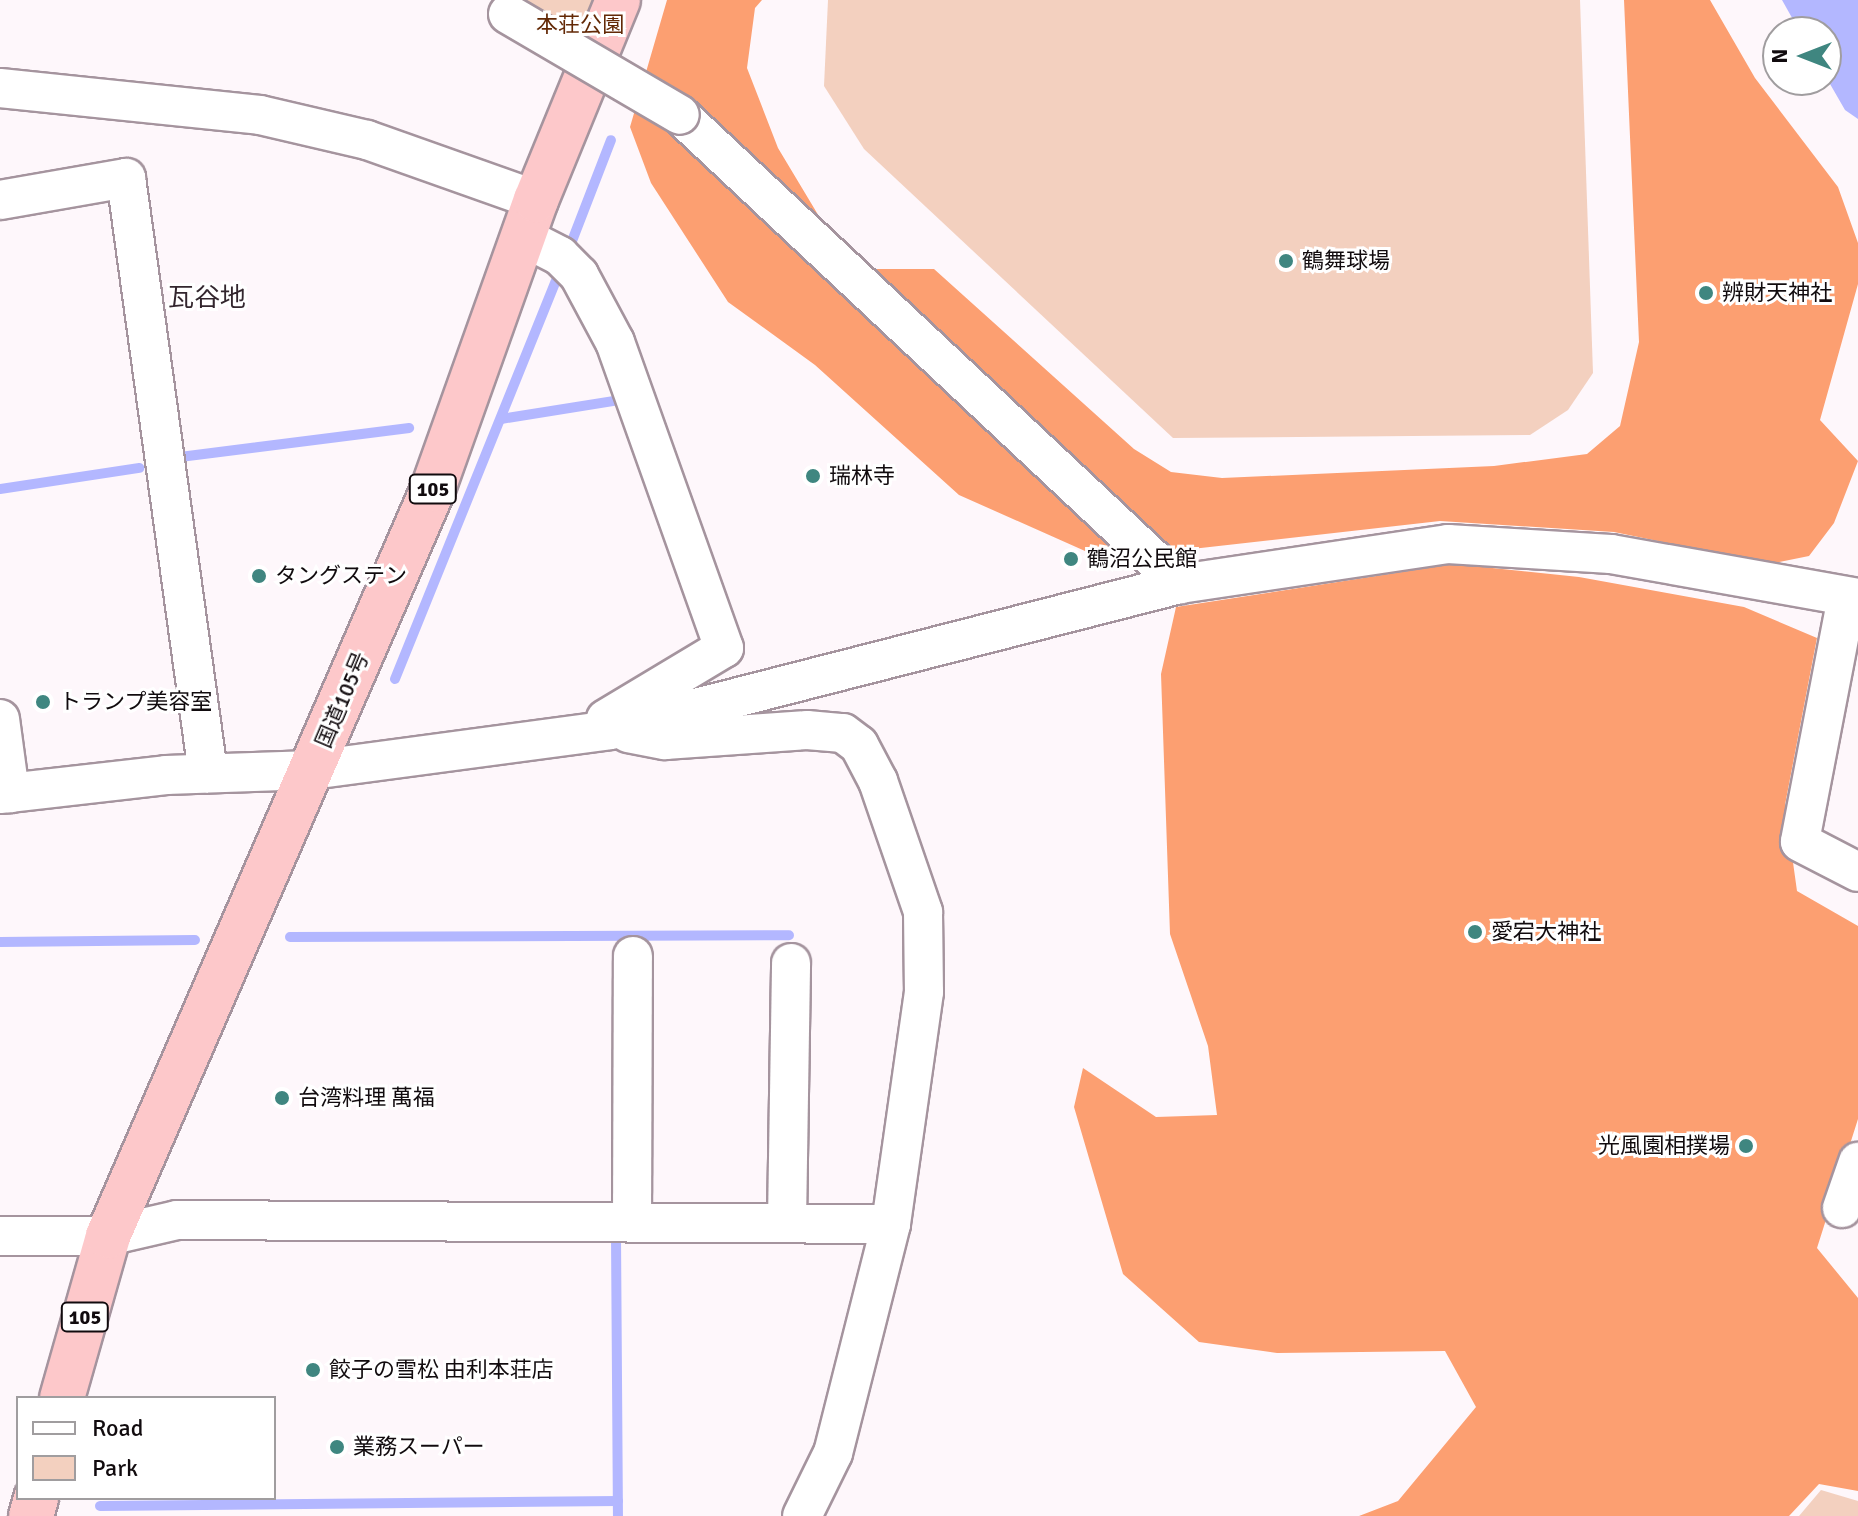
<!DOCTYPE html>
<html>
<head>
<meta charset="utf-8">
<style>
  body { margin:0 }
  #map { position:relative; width:1858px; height:1516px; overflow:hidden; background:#fef7fb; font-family:Signika,"Noto Sans JP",sans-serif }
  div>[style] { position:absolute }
  .green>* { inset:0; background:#f3d0bf }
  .forest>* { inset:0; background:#fc9f71 }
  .water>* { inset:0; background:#b3b7ff }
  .stream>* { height:10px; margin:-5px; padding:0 5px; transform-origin:5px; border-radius:5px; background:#b3b7ff }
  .roads { filter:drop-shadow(2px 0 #a5949e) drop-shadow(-2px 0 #a5949e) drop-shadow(0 2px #a5949e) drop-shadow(0 -2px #a5949e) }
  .minor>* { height:38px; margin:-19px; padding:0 19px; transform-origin:19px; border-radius:19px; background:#fff }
  .highway>* { height:44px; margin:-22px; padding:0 22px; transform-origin:22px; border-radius:22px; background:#fdc8ca }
  .bridges { filter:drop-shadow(2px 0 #a5949e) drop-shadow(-2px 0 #a5949e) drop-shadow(0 2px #a5949e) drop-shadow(0 -2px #a5949e) }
  .minor-bridge>* { height:38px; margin:-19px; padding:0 19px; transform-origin:19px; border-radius:19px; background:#fff }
  .dots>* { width:22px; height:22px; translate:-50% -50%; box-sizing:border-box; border:4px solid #fff; border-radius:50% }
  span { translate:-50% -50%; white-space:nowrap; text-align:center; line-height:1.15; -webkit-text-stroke:6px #fff; paint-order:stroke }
  .shield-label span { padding:2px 6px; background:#fff; border:2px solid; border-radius:6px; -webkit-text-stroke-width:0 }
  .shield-label { font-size:20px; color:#110b0e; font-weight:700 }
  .park-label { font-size:22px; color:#632906 }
  .poi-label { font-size:22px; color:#110b0e }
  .left { translate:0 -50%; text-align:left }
  .right { translate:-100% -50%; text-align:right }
  .street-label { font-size:22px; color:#110b0e }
  .quarter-label { font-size:26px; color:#33262e }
  .legend { position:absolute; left:16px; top:1396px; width:260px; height:104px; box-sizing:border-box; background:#fff; border:2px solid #a09d9f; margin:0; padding:10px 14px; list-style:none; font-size:24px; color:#110b0e }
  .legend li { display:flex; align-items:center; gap:16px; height:40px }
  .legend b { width:40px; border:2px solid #a09d9f }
  .north { position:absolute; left:1762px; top:16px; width:80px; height:80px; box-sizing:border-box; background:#fff; border:2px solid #a09d9f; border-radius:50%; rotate:270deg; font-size:22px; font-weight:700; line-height:32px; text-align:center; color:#110b0e }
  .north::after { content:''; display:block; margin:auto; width:28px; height:36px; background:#3f8680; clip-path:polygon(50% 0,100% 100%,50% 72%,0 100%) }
</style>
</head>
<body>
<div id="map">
  <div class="green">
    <div style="clip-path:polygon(491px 0,618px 0,592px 62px)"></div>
    <div style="clip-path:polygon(828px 0,1580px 0,1593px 373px,1568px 410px,1530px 435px,1173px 438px,864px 149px,824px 86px)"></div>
    <div style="clip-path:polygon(1821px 1490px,1858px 1501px,1858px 1516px,1799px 1516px)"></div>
  </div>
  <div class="forest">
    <div style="clip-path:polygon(667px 0,762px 0,755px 8px,747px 68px,778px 148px,838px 248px,875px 269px,934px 269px,1134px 449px,1171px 472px,1222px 478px,1494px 466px,1587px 454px,1620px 426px,1639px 342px,1624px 0,1710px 0,1755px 78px,1838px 187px,1858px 243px,1858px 284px,1820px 420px,1858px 461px,1834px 523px,1809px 556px,1770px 564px,1614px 532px,1440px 521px,1103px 559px,959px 495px,815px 365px,728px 302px,651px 183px,630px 127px)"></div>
    <div style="clip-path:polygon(1454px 564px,1579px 577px,1744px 607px,1817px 638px,1785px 805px,1797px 891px,1858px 926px,1858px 1119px,1817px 1248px,1858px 1298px,1858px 1491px,1819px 1484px,1789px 1516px,1359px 1516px,1398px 1501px,1476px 1407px,1445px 1351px,1277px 1353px,1199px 1342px,1123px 1274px,1074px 1107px,1083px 1068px,1156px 1117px,1217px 1115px,1208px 1046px,1170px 934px,1161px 674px,1176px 607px)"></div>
  </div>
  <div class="water">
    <div style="clip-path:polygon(1782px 0,1858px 0,1858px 119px,1845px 110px,1826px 77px,1826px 32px,1800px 32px)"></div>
  </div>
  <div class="stream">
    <div style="left:567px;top:254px;width:122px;rotate:-68.9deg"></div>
    <div style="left:501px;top:419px;width:121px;rotate:-9.1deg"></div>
    <div style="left:180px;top:457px;width:231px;rotate:-7.2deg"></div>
    <div style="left:0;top:489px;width:141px;rotate:-8.6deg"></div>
    <div style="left:395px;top:679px;width:442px;rotate:-68deg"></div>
    <div style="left:290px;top:937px;width:499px;rotate:-0.2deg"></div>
    <div style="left:0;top:942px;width:195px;rotate:-0.6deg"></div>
    <div style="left:616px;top:1236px;width:280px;rotate:89.6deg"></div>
    <div style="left:100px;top:1506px;width:518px;rotate:-0.55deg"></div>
  </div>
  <div class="roads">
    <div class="minor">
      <div style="left:0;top:88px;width:261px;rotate:5.9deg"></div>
      <div style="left:260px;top:115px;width:110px;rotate:13.2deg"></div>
      <div style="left:367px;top:140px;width:179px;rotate:19.5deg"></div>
      <div style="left:680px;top:115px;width:686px;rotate:43.17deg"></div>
      <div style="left:0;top:200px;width:128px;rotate:-9.9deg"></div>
      <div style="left:126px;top:178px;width:601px;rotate:82.15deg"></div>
      <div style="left:525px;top:238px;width:39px;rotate:27deg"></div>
      <div style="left:560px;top:256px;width:27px;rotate:45deg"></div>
      <div style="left:579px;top:275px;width:76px;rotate:61.8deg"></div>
      <div style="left:615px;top:342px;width:325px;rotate:70.4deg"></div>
      <div style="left:724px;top:648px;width:138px;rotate:149deg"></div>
      <div style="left:1847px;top:597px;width:249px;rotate:100.9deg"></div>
      <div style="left:1800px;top:842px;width:65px;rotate:27.3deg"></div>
      <div style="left:0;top:719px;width:75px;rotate:82.3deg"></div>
      <div style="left:628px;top:733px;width:38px;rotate:11deg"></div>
      <div style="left:665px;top:740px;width:142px;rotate:-4deg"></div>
      <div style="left:807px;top:730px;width:36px;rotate:5deg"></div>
      <div style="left:843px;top:733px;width:20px;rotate:37deg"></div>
      <div style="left:859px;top:745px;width:41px;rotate:62.2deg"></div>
      <div style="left:878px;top:781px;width:139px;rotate:71deg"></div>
      <div style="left:923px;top:912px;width:80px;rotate:89.3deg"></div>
      <div style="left:924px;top:992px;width:234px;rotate:98.1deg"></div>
      <div style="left:891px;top:1224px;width:236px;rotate:104.2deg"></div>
      <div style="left:833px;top:1453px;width:70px;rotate:116.2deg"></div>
      <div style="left:0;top:794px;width:167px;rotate:-6.5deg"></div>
      <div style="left:166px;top:775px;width:146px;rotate:-2deg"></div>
      <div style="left:312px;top:770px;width:301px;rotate:-7.6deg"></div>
      <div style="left:610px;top:730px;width:588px;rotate:-14.37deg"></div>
      <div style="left:1180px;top:584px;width:271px;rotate:-8.5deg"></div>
      <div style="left:1448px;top:544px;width:163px;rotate:3.5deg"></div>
      <div style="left:1611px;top:554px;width:251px;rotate:10.1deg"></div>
      <div style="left:1842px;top:1208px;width:49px;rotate:-70.8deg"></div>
      <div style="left:632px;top:1221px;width:265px;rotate:-89.8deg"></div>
      <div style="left:787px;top:1222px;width:259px;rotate:-89.1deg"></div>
      <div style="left:0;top:1236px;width:108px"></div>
      <div style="left:108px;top:1236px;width:71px;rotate:-13.1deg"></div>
      <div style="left:177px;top:1220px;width:714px;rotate:0.32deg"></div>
    </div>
    <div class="highway">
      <div style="left:62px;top:1398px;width:168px;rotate:-74.1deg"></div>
      <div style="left:108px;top:1236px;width:815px;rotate:-66.49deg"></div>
      <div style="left:433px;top:489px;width:307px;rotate:-70.4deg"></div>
      <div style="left:536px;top:200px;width:216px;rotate:-67.7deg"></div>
      <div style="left:31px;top:1516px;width:19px;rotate:-74deg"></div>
    </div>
  </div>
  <div class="bridges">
    <div class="minor-bridge">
      <div style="left:508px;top:14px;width:199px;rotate:30.4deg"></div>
    </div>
  </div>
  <div class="dots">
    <div style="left:1286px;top:261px;background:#3f8680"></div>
    <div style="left:1706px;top:293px;background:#3f8680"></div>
    <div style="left:813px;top:476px;background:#3f8680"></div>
    <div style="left:1071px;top:559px;background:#3f8680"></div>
    <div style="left:259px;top:576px;background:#3f8680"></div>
    <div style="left:43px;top:702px;background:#3f8680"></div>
    <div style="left:1475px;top:932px;background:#3f8680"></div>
    <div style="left:282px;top:1098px;background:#3f8680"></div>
    <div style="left:1746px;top:1146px;background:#3f8680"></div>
    <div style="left:313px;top:1370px;background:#3f8680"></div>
    <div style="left:337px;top:1447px;background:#3f8680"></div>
  </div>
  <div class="shield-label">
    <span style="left:433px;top:489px">105</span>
    <span style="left:85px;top:1317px">105</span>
  </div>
  <div class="park-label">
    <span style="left:580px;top:25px">本荘公園</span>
  </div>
  <div class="poi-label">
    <span class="left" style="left:1302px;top:261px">鶴舞球場</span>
    <span class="left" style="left:1722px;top:293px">辨財天神社</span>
    <span class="left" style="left:829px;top:476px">瑞林寺</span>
    <span class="left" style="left:1087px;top:559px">鶴沼公民館</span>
    <span class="left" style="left:275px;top:576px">タングステン</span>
    <span class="left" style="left:59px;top:702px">トランプ美容室</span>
    <span class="left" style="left:1491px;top:932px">愛宕大神社</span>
    <span class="left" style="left:298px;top:1098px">台湾料理 萬福</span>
    <span class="right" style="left:1730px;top:1146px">光風園相撲場</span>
    <span class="left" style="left:329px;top:1370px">餃子の雪松 由利本荘店</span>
    <span class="left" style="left:353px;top:1447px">業務スーパー</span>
  </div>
  <div class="street-label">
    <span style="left:342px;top:700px;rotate:-67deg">国道105号</span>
  </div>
  <div class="quarter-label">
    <span style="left:207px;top:299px">瓦谷地</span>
  </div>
  <ul class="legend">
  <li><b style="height:10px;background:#fff"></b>Road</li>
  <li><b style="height:22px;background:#f3d0bf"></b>Park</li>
  </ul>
  <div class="north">N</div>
</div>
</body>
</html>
